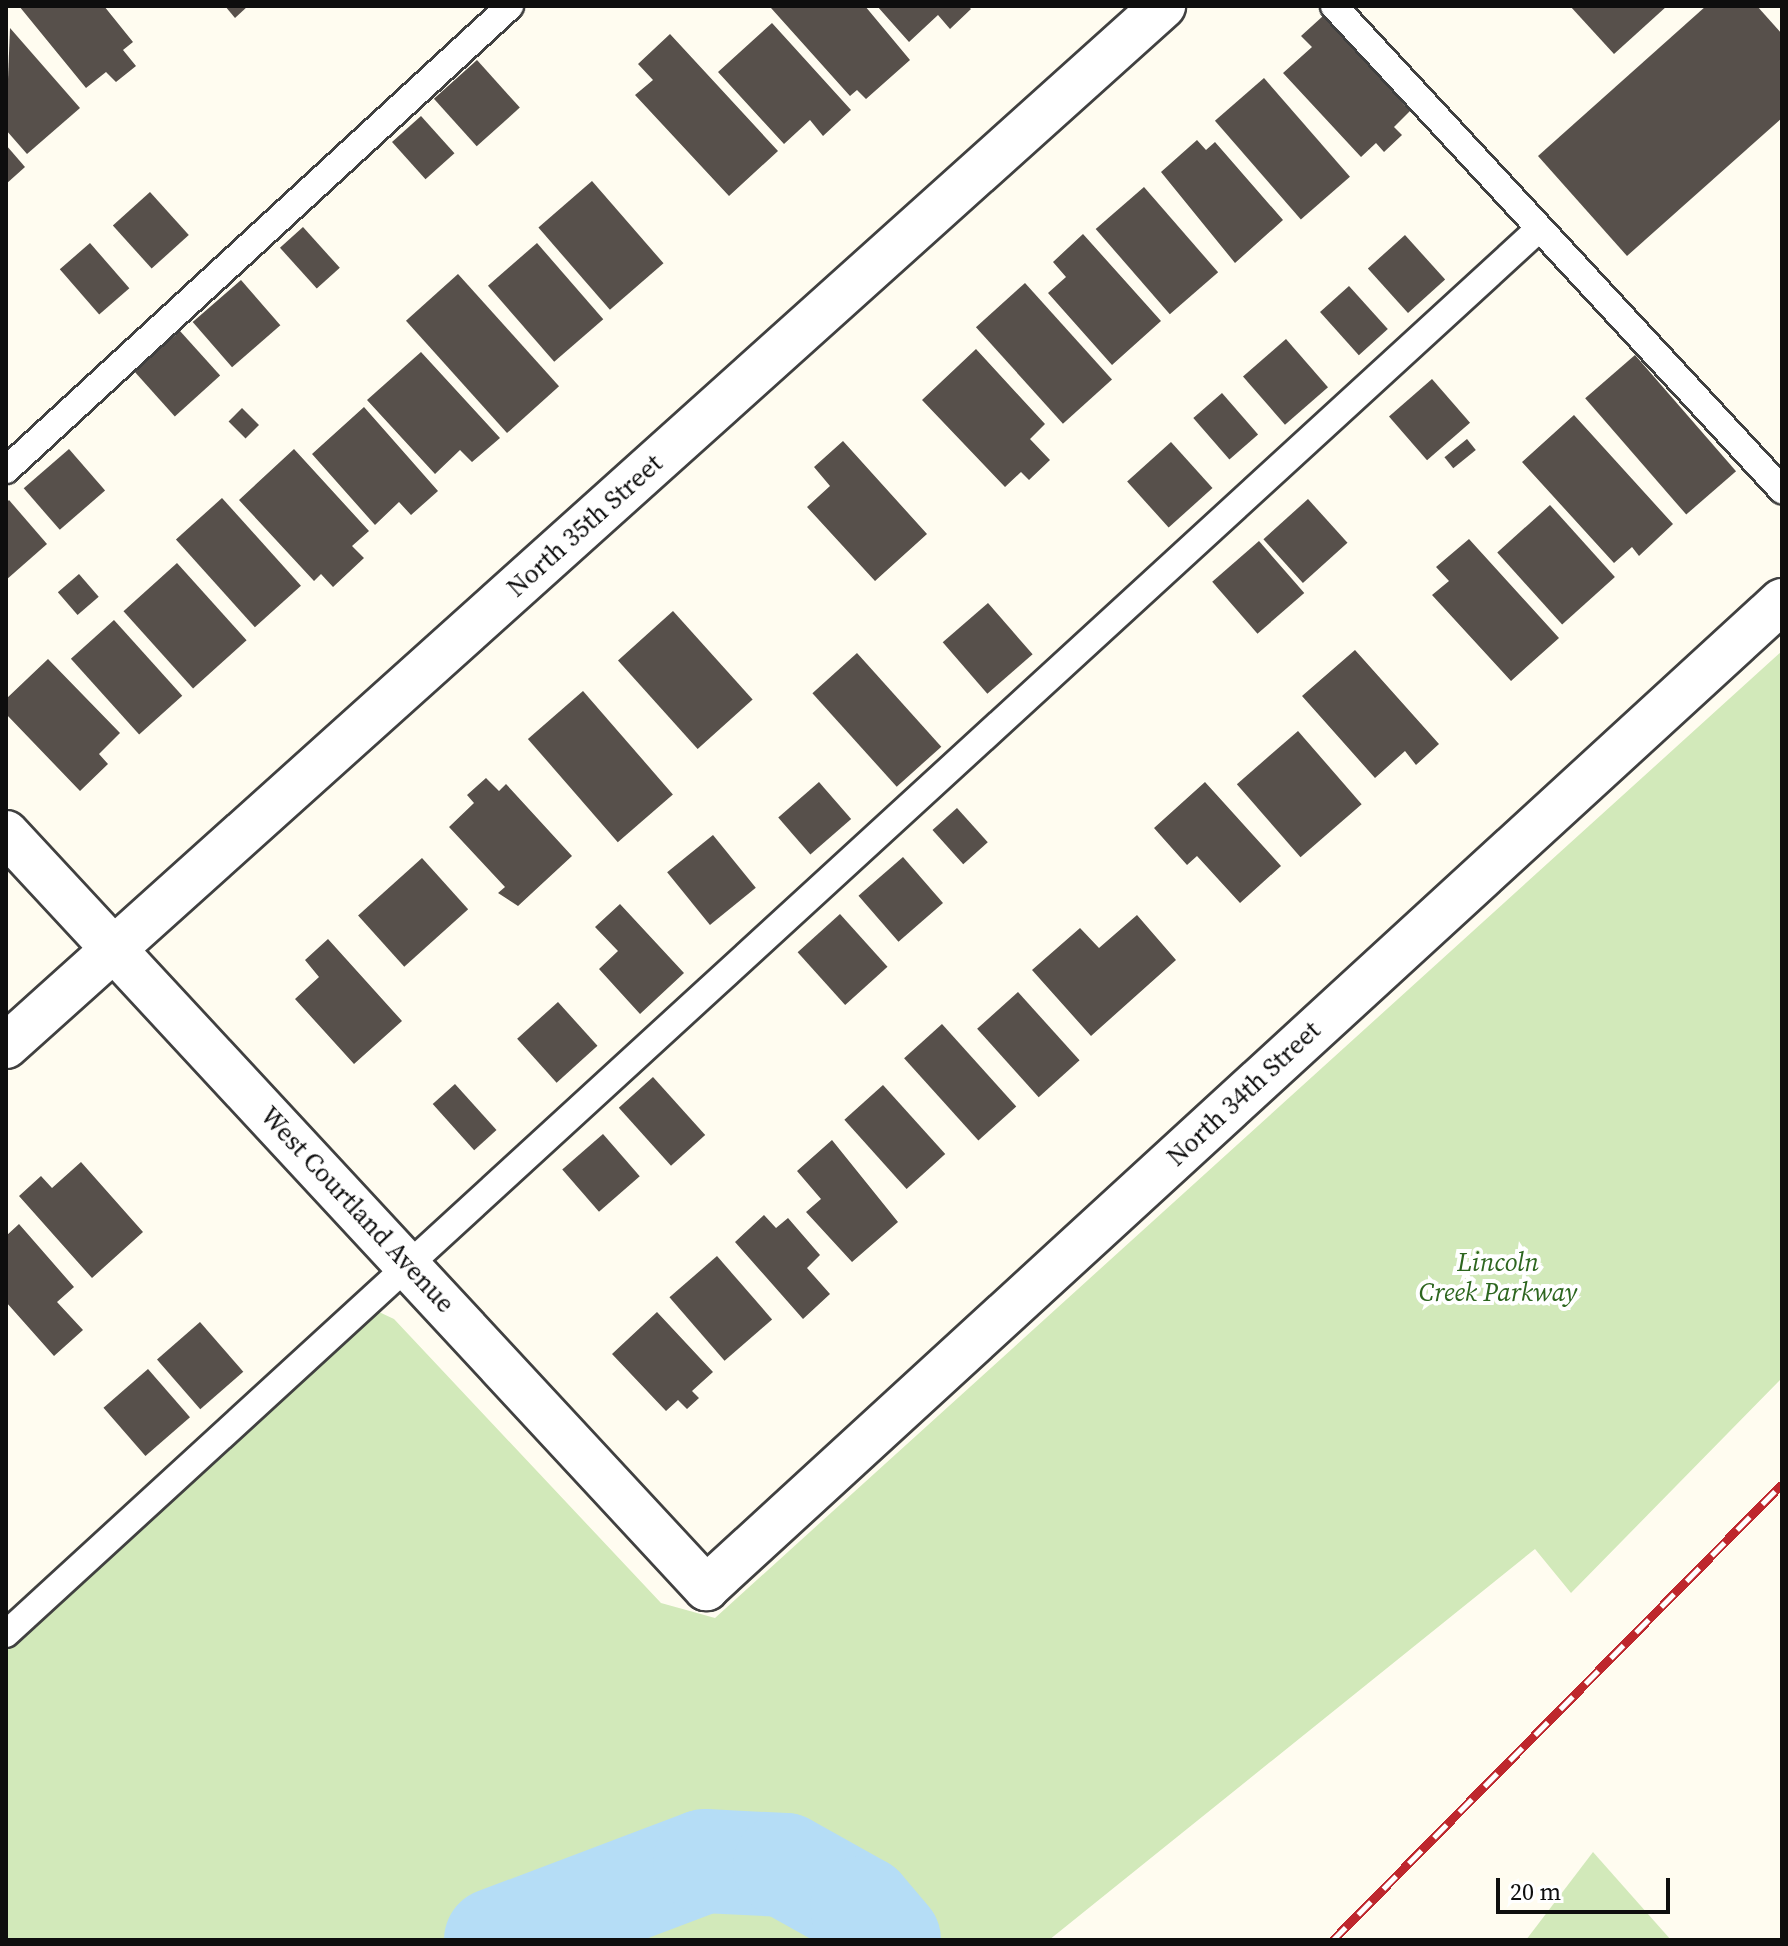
<!DOCTYPE html>
<html>
<head>
<meta charset="utf-8">
<style>
  body { margin:0 }
  #map { position:relative; width:1788px; height:1946px; overflow:hidden; background:#fffcf0; font-family:"Source Serif 4",serif }
  div>[style] { position:absolute }
  .green>* { inset:0; background:#d2e9ba }
  .river>* { height:104px; margin:-52px; padding:0 52px; transform-origin:52px; border-radius:52px; background:#b5ddf6 }
  .building>* { inset:0; background:#57504b; transform-origin:0 0 }
  .roads { filter:drop-shadow(2px 0 #414141) drop-shadow(-2px 0 #414141) drop-shadow(0 2px #414141) drop-shadow(0 -2px #414141) }
  .lane>* { height:26px; margin:-13px; padding:0 13px; transform-origin:13px; border-radius:13px; background:#fff }
  .street>* { height:44px; margin:-22px; padding:0 22px; transform-origin:22px; border-radius:22px; background:#fff }
  .rail>* { height:9px; margin-top:-4.5px; transform-origin:0; background:repeating-linear-gradient(90deg,#fff 0 18px,#be272d 0 36px); box-sizing:border-box; border-block:2px solid #be272d }
  span { translate:-50% -50%; white-space:nowrap; text-align:center; line-height:1.15; -webkit-text-stroke:8px #fff; paint-order:stroke }
  .street-label { font-size:26px; color:#0e0e0e }
  .park-label { font-size:26px; color:#2d661f; font-style:italic }
  .frame { position:absolute; inset:0; border:8px solid #0e0e0e; pointer-events:none }
  .scale { position:absolute; left:1496px; top:1878px; width:174px; height:36px; box-sizing:border-box; border:4px solid #0e0e0e; border-top:0; padding-left:10px; font-size:24px; line-height:28px; white-space:nowrap; color:#0e0e0e; -webkit-text-stroke:6px #fff; paint-order:stroke }
</style>
</head>
<body>
<div id="map">
  <div class="green">
    <div style="clip-path:polygon(1782px 651px,1782px 1378px,1571px 1593px,1535px 1549px,1049px 1940px,6px 1940px,6px 1635px,364px 1305px,394px 1319px,661px 1603px,715px 1618px)"></div>
    <div style="clip-path:polygon(1593px 1852px,1671px 1940px,1526px 1940px)"></div>
  </div>
  <div class="river">
    <div style="left:496px;top:1940px;width:223px;rotate:-20.7deg"></div>
    <div style="left:705px;top:1861px;width:80px;rotate:2.9deg"></div>
    <div style="left:785px;top:1865px;width:88px;rotate:29.2deg"></div>
    <div style="left:862px;top:1908px;width:42px;rotate:49.8deg"></div>
  </div>
  <div class="building">
    <div style="clip-path:polygon(19px 6px,104px 6px,133px 42px,123px 50px,136px 66px,116px 82px,106px 72px,86px 88px)"></div>
    <div style="clip-path:polygon(225px 6px,248px 6px,235px 18px)"></div>
    <div style="clip-path:polygon(865px 6px,910px 60px,866px 99px,857px 90px,850px 96px,771px 8px)"></div>
    <div style="clip-path:polygon(877px 6px,968px 6px,971px 9px,950px 29px,938px 15px,909px 42px)"></div>
    <div style="clip-path:polygon(1570px 6px,1667px 6px,1614px 54px)"></div>
    <div style="clip-path:polygon(1706px 6px,1757px 6px,1782px 34px,1782px 118px,1627px 256px,1538px 156px)"></div>
    <div style="clip-path:polygon(1323px 16px,1410px 111px,1394px 127px,1402px 135px,1384px 152px,1376px 143px,1361px 157px,1283px 73px,1312px 47px,1301px 36px)"></div>
    <div style="clip-path:polygon(772px 23px,851px 110px,823px 136px,810px 120px,784px 144px,718px 72px)"></div>
    <div style="clip-path:polygon(10px 28px,80px 108px,27px 154px,6px 130px)"></div>
    <div style="clip-path:polygon(670px 34px,778px 151px,729px 196px,635px 95px,653px 80px,638px 64px)"></div>
    <div style="left:477px;top:60px;width:64px;height:58px;rotate:48deg"></div>
    <div style="left:1264px;top:78px;width:131px;height:65px;rotate:49deg"></div>
    <div style="left:421px;top:116px;width:50px;height:39px;rotate:48deg"></div>
    <div style="clip-path:polygon(1197px 140px,1206px 150px,1215px 142px,1283px 220px,1235px 263px,1161px 172px)"></div>
    <div style="clip-path:polygon(6px 145px,25px 167px,6px 184px)"></div>
    <div style="left:592px;top:181px;width:109px;height:71px;rotate:49deg"></div>
    <div style="left:1144px;top:187px;width:113px;height:64px;rotate:49deg"></div>
    <div style="left:150px;top:192px;width:58px;height:50px;rotate:48deg"></div>
    <div style="left:303px;top:227px;width:55px;height:31px;rotate:48deg"></div>
    <div style="clip-path:polygon(1083px 234px,1161px 321px,1112px 365px,1048px 293px,1066px 277px,1053px 262px)"></div>
    <div style="left:1405px;top:235px;width:60px;height:50px;rotate:48deg"></div>
    <div style="left:90px;top:243px;width:60px;height:40px;rotate:49deg"></div>
    <div style="left:537px;top:243px;width:101px;height:65px;rotate:49deg"></div>
    <div style="left:458px;top:274px;width:151px;height:70px;rotate:48deg"></div>
    <div style="left:241px;top:280px;width:60px;height:64px;rotate:49deg"></div>
    <div style="left:1025px;top:283px;width:130px;height:66px;rotate:48deg"></div>
    <div style="left:1349px;top:286px;width:58px;height:39px;rotate:48deg"></div>
    <div style="left:180px;top:331px;width:60px;height:61px;rotate:48deg"></div>
    <div style="left:1286px;top:339px;width:64px;height:57px;rotate:49deg"></div>
    <div style="clip-path:polygon(976px 349px,1045px 424px,1030px 439px,1050px 460px,1029px 480px,1021px 472px,1005px 487px,922px 400px)"></div>
    <div style="clip-path:polygon(421px 352px,500px 438px,472px 462px,460px 450px,435px 474px,367px 400px)"></div>
    <div style="left:1635px;top:355px;width:154px;height:66px;rotate:49deg"></div>
    <div style="left:1432px;top:379px;width:58px;height:57px;rotate:49deg"></div>
    <div style="left:1222px;top:393px;width:55px;height:38px;rotate:49deg"></div>
    <div style="clip-path:polygon(364px 407px,438px 491px,411px 515px,399px 502px,375px 525px,312px 454px)"></div>
    <div style="left:242px;top:408px;width:24px;height:19px;rotate:45deg"></div>
    <div style="clip-path:polygon(1574px 415px,1673px 524px,1639px 556px,1632px 547px,1614px 563px,1522px 462px)"></div>
    <div style="left:1467px;top:439px;width:14px;height:29px;rotate:51deg"></div>
    <div style="clip-path:polygon(843px 441px,927px 534px,875px 581px,807px 507px,830px 486px,814px 467px)"></div>
    <div style="left:1171px;top:442px;width:62px;height:59px;rotate:48deg"></div>
    <div style="left:69px;top:449px;width:55px;height:60px;rotate:49deg"></div>
    <div style="clip-path:polygon(294px 449px,369px 531px,352px 546px,364px 558px,333px 587px,321px 574px,314px 581px,239px 500px)"></div>
    <div style="left:222px;top:498px;width:118px;height:62px;rotate:48deg"></div>
    <div style="left:1308px;top:499px;width:59px;height:60px;rotate:48deg"></div>
    <div style="clip-path:polygon(9px 500px,47px 544px,6px 580px,6px 503px)"></div>
    <div style="left:1550px;top:505px;width:97px;height:71px;rotate:48deg"></div>
    <div style="clip-path:polygon(1469px 539px,1559px 638px,1511px 681px,1432px 595px,1449px 581px,1436px 567px)"></div>
    <div style="left:1259px;top:541px;width:69px;height:62px;rotate:49deg"></div>
    <div style="left:177px;top:563px;width:104px;height:72px;rotate:48deg"></div>
    <div style="left:79px;top:574px;width:30px;height:28px;rotate:49deg"></div>
    <div style="left:988px;top:603px;width:68px;height:60px;rotate:49deg"></div>
    <div style="left:673px;top:611px;width:119px;height:74px;rotate:48deg"></div>
    <div style="left:114px;top:620px;width:102px;height:58px;rotate:48deg"></div>
    <div style="clip-path:polygon(1355px 650px,1439px 744px,1416px 765px,1405px 751px,1375px 778px,1302px 696px)"></div>
    <div style="left:857px;top:653px;width:126px;height:60px;rotate:48deg"></div>
    <div style="clip-path:polygon(48px 659px,120px 733px,99px 754px,108px 764px,80px 791px,6px 714px,6px 699px)"></div>
    <div style="left:583px;top:691px;width:137px;height:73px;rotate:49deg"></div>
    <div style="left:1298px;top:731px;width:97px;height:81px;rotate:49deg"></div>
    <div style="clip-path:polygon(486px 778px,499px 791px,506px 784px,572px 856px,518px 906px,498px 893px,505px 887px,449px 827px,474px 803px,467px 795px)"></div>
    <div style="left:819px;top:782px;width:49px;height:54px;rotate:49deg"></div>
    <div style="clip-path:polygon(1205px 782px,1281px 866px,1240px 903px,1197px 856px,1187px 865px,1154px 828px)"></div>
    <div style="left:957px;top:808px;width:46px;height:33px;rotate:48deg"></div>
    <div style="left:713px;top:835px;width:68px;height:59px;rotate:51deg"></div>
    <div style="left:903px;top:857px;width:61px;height:59px;rotate:49deg"></div>
    <div style="left:422px;top:858px;width:69px;height:86px;rotate:48deg"></div>
    <div style="clip-path:polygon(620px 904px,684px 973px,640px 1014px,599px 969px,618px 951px,595px 927px)"></div>
    <div style="left:840px;top:914px;width:71px;height:57px;rotate:48deg"></div>
    <div style="clip-path:polygon(1137px 915px,1176px 960px,1091px 1036px,1032px 970px,1080px 928px,1099px 948px)"></div>
    <div style="clip-path:polygon(328px 939px,402px 1021px,354px 1064px,295px 999px,319px 977px,305px 960px)"></div>
    <div style="left:1018px;top:992px;width:92px;height:55px;rotate:48deg"></div>
    <div style="left:558px;top:1002px;width:59px;height:55px;rotate:48deg"></div>
    <div style="left:942px;top:1024px;width:111px;height:51px;rotate:48deg"></div>
    <div style="left:653px;top:1077px;width:78px;height:46px;rotate:48deg"></div>
    <div style="left:455px;top:1084px;width:62px;height:30px;rotate:48deg"></div>
    <div style="left:883px;top:1085px;width:93px;height:52px;rotate:48deg"></div>
    <div style="left:603px;top:1134px;width:56px;height:54px;rotate:49deg"></div>
    <div style="clip-path:polygon(832px 1140px,898px 1222px,852px 1262px,806px 1212px,821px 1199px,797px 1171px)"></div>
    <div style="clip-path:polygon(81px 1162px,143px 1232px,92px 1278px,19px 1196px,41px 1176px,52px 1188px)"></div>
    <div style="clip-path:polygon(764px 1215px,776px 1228px,788px 1218px,820px 1255px,807px 1268px,830px 1294px,803px 1319px,735px 1242px)"></div>
    <div style="clip-path:polygon(19px 1224px,74px 1287px,57px 1302px,83px 1330px,54px 1356px,6px 1302px,6px 1236px)"></div>
    <div style="left:717px;top:1256px;width:84px;height:63px;rotate:49deg"></div>
    <div style="clip-path:polygon(657px 1312px,713px 1372px,692px 1391px,699px 1398px,687px 1409px,678px 1400px,666px 1411px,612px 1354px)"></div>
    <div style="left:200px;top:1322px;width:66px;height:57px;rotate:49deg"></div>
    <div style="left:148px;top:1369px;width:64px;height:59px;rotate:49deg"></div>
  </div>
  <div class="roads">
    <div class="lane">
      <div style="left:1334px;top:6px;width:660px;rotate:47.21deg"></div>
      <div style="left:6px;top:470px;width:685px;rotate:-42.63deg"></div>
      <div style="left:6px;top:1634px;width:2079px;rotate:-42.51deg"></div>
    </div>
    <div class="street">
      <div style="left:6px;top:833px;width:1030px;rotate:47.16deg"></div>
      <div style="left:706px;top:1588px;width:1460px;rotate:-42.53deg"></div>
      <div style="left:6px;top:1046px;width:1556px;rotate:-41.95deg"></div>
    </div>
  </div>
  <div class="rail">
    <div style="left:1333px;top:1940px;width:640px;rotate:-45.44deg"></div>
  </div>
  <div class="street-label">
    <span style="left:585px;top:526px;rotate:-42deg">North 35th Street</span>
    <span style="left:1244px;top:1094px;rotate:-43deg">North 34th Street</span>
    <span style="left:357px;top:1210px;rotate:47deg">West Courtland Avenue</span>
  </div>
  <div class="park-label">
    <span style="left:1498px;top:1278px">Lincoln<br>Creek Parkway</span>
  </div>
  <div class="frame"></div>
  <div class="scale">20 m</div>
</div>
</body>
</html>
